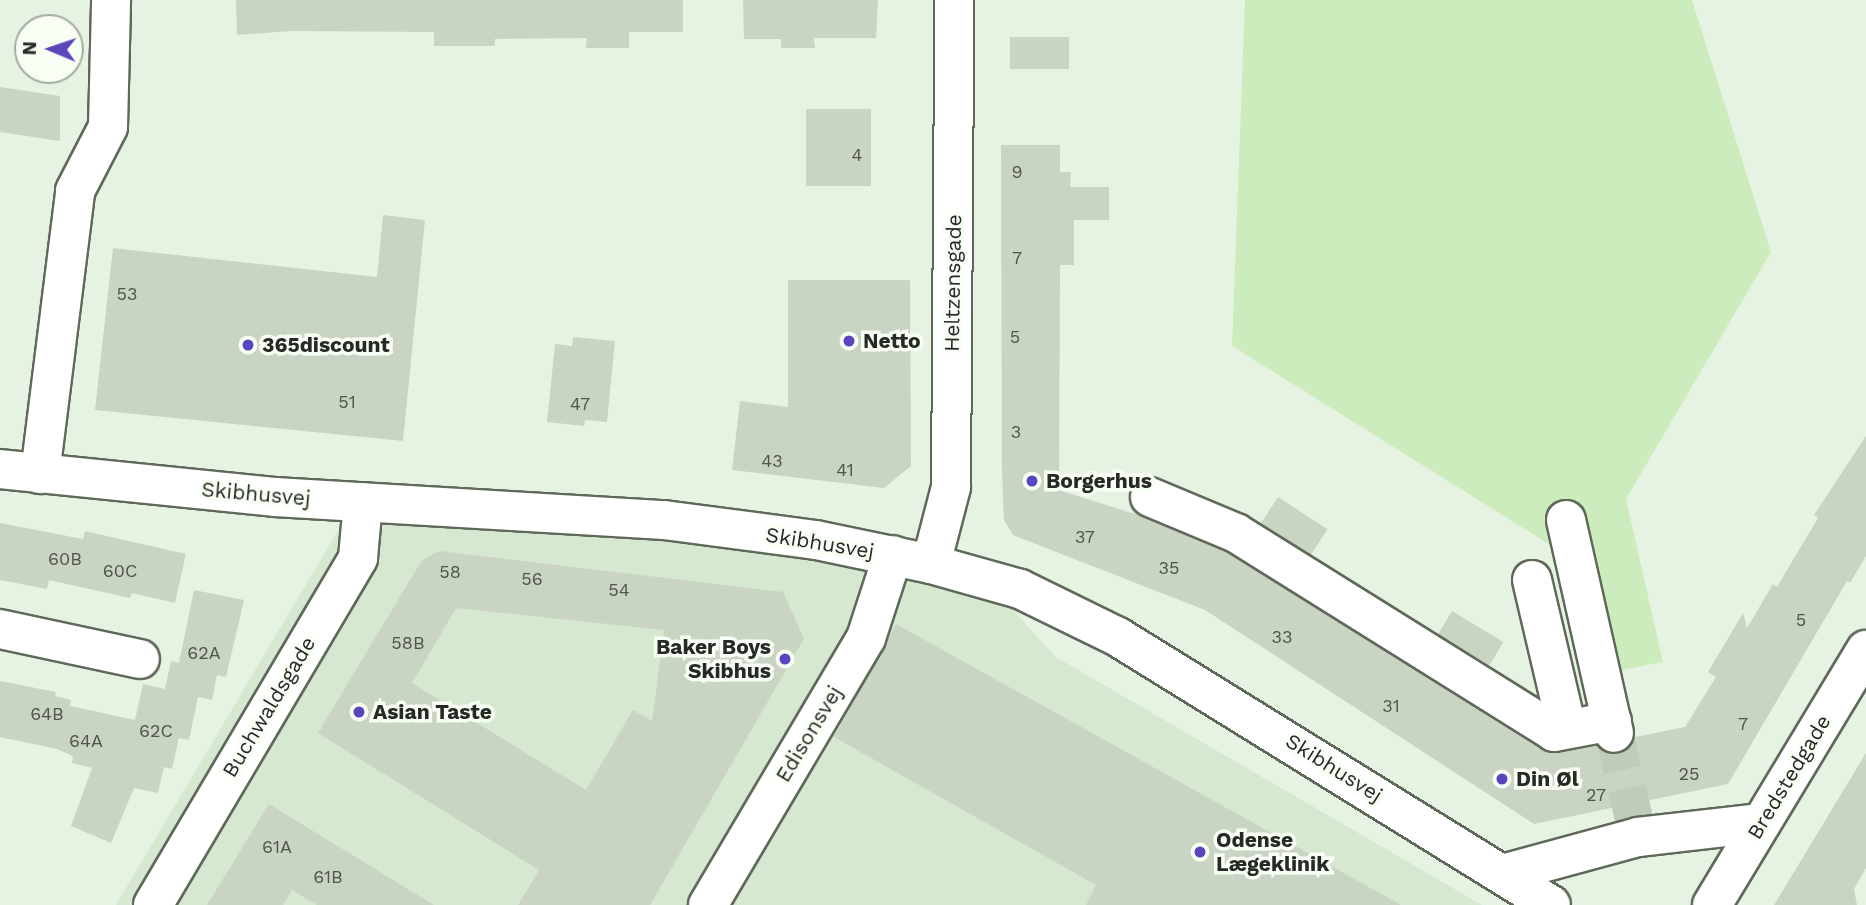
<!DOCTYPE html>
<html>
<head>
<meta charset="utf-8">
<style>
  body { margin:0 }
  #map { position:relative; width:1866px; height:905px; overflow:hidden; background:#e7f3e2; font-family:"Work Sans",sans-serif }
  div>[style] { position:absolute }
  .built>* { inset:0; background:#d7e8d0 }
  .green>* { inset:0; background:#cdecbe }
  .building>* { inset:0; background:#c9d4c3; transform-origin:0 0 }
  .minor-tunnel>* { height:38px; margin-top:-19px; transform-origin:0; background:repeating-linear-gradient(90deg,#c0cbbc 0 38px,transparent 0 57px) }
  .roads { filter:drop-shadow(2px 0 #5f695a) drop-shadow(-2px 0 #5f695a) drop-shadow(0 2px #5f695a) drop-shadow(0 -2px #5f695a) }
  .minor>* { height:38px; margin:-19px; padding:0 19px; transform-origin:19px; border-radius:19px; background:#fff }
  .major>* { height:38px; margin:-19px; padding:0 19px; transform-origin:19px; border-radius:19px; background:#fff }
  .dots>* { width:19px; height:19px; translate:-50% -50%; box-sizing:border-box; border:4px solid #f7fff4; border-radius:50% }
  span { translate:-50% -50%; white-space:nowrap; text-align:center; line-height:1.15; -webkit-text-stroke:7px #f7fff4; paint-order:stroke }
  .number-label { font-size:18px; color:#4f544c }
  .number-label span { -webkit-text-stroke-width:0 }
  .street-label { font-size:21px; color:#262a24 }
  .poi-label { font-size:21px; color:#262a24; font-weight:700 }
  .left { translate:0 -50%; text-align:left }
  .right { translate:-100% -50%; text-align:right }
  .north { position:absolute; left:14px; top:14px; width:70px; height:70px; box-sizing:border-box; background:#f7fff4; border:2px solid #a3aaa1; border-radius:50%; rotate:272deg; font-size:19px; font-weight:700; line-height:28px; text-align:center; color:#262a24 }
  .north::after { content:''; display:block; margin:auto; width:24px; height:32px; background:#5a45bd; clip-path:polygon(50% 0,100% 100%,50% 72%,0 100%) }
</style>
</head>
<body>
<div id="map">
  <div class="built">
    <div style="clip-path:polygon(363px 488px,949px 541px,1056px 657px,1482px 905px,116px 905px)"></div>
  </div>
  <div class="green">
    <div style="clip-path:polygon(1245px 0,1692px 0,1771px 252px,1626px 499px,1663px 662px,1617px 671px,1563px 553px,1232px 346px)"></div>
  </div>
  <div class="building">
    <div style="clip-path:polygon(236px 0,683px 0,683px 32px,629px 32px,629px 48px,586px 48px,587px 38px,495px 39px,495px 46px,434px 46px,434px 32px,292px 31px,237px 35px)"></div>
    <div style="clip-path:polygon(743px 0,878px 0,876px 38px,814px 38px,815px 48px,781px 48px,781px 39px,744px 39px)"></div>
    <div style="left:1010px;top:37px;width:59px;height:32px"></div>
    <div style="clip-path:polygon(0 87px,60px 96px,60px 141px,0 132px)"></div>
    <div style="left:806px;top:109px;width:65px;height:77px"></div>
    <div style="clip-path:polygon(1001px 145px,1060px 145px,1060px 172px,1071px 172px,1070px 187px,1109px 187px,1109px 220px,1074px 220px,1074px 265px,1060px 265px,1059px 490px,1138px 515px,1226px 552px,1543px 751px,1558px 753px,1597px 746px,1618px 754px,1629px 749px,1635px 737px,1685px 727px,1716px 677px,1708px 672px,1743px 613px,1747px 628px,1773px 584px,1777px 587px,1818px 518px,1814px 515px,1866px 436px,1866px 556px,1850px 583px,1847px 581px,1728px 784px,1534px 824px,1205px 610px,1013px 535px,1004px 520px,1002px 472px)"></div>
    <div style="clip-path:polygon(383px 215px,425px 220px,403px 441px,95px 410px,113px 248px,377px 277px)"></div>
    <div style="clip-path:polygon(788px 280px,910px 280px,911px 466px,884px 488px,732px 470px,740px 401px,788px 407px)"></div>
    <div style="clip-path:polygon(573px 337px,615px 341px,607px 422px,585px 420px,584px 426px,547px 422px,555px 344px,572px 346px)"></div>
    <div style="left:1278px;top:497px;width:59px;height:31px;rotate:33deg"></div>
    <div style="clip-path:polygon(0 523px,83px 539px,85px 531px,186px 554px,175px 603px,132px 593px,130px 598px,49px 580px,47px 589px,0 580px)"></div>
    <div style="clip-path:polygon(evenodd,439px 551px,783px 592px,804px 639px,650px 905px,518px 905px,539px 870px,318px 733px,422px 560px,439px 551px,456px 608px,664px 630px,652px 721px,633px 710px,586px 790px,412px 683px,456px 608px)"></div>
    <div style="clip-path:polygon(194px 590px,244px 600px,226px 677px,217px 675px,212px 700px,198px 697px,189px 740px,179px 738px,172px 769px,164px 767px,158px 793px,134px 788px,111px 843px,71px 826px,92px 768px,72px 763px,73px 756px,57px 749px,0 737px,0 681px,56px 692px,55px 696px,71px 700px,70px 706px,135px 720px,143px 684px,165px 689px,171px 661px,179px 663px)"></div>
    <div style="left:1452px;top:611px;width:60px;height:27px;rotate:31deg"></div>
    <div style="clip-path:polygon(896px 624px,1401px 905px,1086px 905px,1096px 885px,834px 737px)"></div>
    <div style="clip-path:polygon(1866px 753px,1866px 868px,1854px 889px,1857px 905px,1774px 905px)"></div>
    <div style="clip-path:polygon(269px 804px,434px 905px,317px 905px,292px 890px,283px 905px,207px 905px)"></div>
  </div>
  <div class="minor-tunnel">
    <div style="left:1614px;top:733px;width:88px;rotate:76.9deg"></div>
  </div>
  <div class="roads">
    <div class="minor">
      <div style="left:0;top:469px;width:276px;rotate:5.8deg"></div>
      <div style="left:275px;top:497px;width:390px;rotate:3.4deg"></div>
      <div style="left:664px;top:520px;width:153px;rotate:7.5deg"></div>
      <div style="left:816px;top:540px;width:117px;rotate:11.8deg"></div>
      <div style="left:931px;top:564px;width:92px;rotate:15.7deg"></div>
      <div style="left:1020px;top:589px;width:109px;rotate:26.1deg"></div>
      <div style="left:1118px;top:637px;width:509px;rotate:31.75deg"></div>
      <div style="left:40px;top:474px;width:285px;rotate:-82.9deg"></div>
      <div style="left:75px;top:191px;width:72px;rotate:-62.7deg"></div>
      <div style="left:108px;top:127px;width:127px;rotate:-88.6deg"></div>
      <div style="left:1150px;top:497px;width:93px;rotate:22.7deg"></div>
      <div style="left:1236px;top:533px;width:375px;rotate:32deg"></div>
      <div style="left:1554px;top:732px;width:59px;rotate:-10.7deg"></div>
      <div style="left:1566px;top:520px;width:218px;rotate:77.3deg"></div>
      <div style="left:931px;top:564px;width:80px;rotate:-75.4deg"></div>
      <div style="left:951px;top:487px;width:487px;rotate:-89.6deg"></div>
      <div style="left:1532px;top:580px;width:153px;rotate:76.8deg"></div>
      <div style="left:0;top:629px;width:143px;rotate:12.1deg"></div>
      <div style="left:1502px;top:874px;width:141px;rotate:-15.2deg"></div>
      <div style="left:1638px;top:837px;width:124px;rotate:-6.5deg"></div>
      <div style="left:153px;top:905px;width:403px;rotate:-59.4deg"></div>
      <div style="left:358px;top:558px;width:56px;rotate:-84.9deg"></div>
      <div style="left:708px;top:905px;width:310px;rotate:-59.4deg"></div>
      <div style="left:866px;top:638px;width:87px;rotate:-72deg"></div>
    </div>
    <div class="major">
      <div style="left:1712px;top:905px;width:298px;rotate:-58.9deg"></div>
    </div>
  </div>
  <div class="dots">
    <div style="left:849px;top:341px;background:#5a45bd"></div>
    <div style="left:248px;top:345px;background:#5a45bd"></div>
    <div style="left:1032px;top:481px;background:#5a45bd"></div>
    <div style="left:785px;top:659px;background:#5a45bd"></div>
    <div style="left:359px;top:712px;background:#5a45bd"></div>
    <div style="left:1502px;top:779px;background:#5a45bd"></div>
    <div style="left:1200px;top:852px;background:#5a45bd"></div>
  </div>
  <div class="number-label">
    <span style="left:857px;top:155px">4</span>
    <span style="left:1017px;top:172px">9</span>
    <span style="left:1017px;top:258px">7</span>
    <span style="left:127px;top:294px">53</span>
    <span style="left:1015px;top:337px">5</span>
    <span style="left:347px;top:402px">51</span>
    <span style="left:580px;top:404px">47</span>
    <span style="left:1016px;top:432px">3</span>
    <span style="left:772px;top:461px">43</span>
    <span style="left:845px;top:470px">41</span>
    <span style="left:1085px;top:537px">37</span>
    <span style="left:65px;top:559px">60B</span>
    <span style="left:1169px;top:568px">35</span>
    <span style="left:120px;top:571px">60C</span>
    <span style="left:450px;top:572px">58</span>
    <span style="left:532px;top:579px">56</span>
    <span style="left:619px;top:590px">54</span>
    <span style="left:1801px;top:620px">5</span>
    <span style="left:1282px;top:637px">33</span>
    <span style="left:408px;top:643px">58B</span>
    <span style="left:204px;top:653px">62A</span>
    <span style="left:1391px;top:706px">31</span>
    <span style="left:47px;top:714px">64B</span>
    <span style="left:1743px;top:724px">7</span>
    <span style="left:156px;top:731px">62C</span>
    <span style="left:86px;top:741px">64A</span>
    <span style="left:1689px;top:774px">25</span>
    <span style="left:1596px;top:795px">27</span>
    <span style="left:277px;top:847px">61A</span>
    <span style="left:328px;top:877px">61B</span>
  </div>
  <div class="street-label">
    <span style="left:953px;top:283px;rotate:-89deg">Heltzensgade</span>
    <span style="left:256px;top:494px;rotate:5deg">Skibhusvej</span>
    <span style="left:820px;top:543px;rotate:9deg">Skibhusvej</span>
    <span style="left:269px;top:707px;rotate:-59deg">Buchwaldsgade</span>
    <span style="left:809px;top:734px;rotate:-59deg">Edisonsvej</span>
    <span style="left:1334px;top:768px;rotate:32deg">Skibhusvej</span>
    <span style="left:1789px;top:777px;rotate:-59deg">Bredstedgade</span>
  </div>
  <div class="poi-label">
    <span class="left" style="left:863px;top:341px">Netto</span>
    <span class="left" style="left:262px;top:345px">365discount</span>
    <span class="left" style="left:1046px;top:481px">Borgerhus</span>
    <span class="right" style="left:771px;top:659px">Baker Boys<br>Skibhus</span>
    <span class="left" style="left:373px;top:712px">Asian Taste</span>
    <span class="left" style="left:1516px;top:779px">Din Øl</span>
    <span class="left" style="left:1216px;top:852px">Odense<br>Lægeklinik</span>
  </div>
  <div class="north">N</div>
</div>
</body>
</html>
